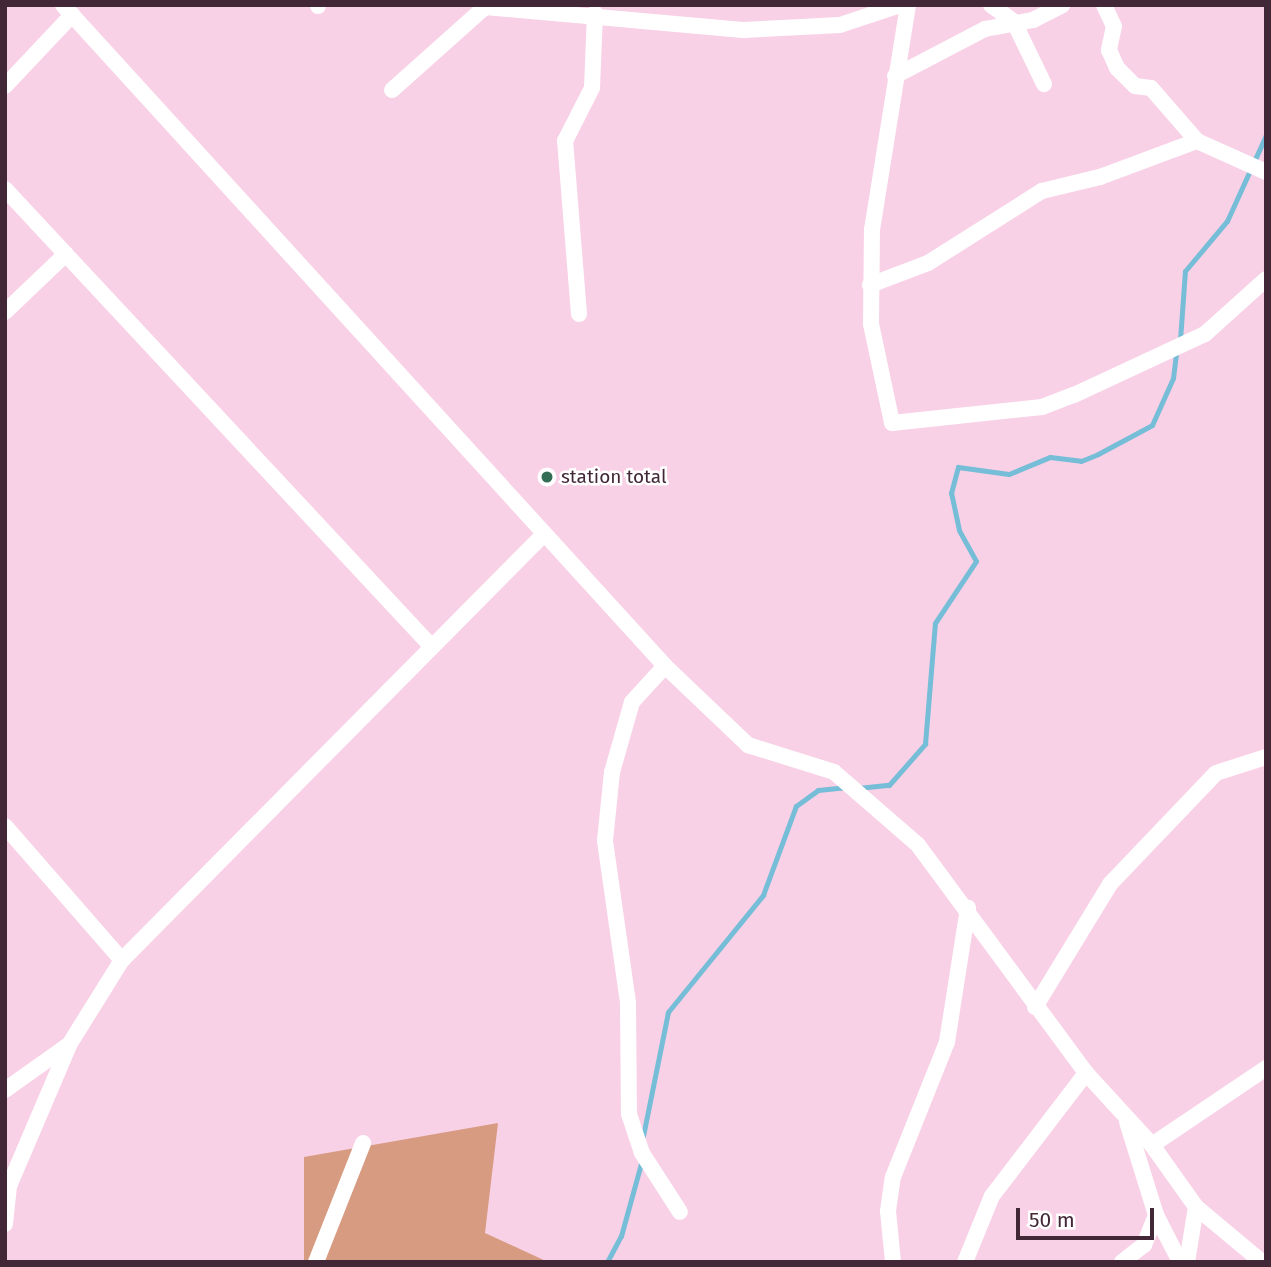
<!DOCTYPE html>
<html>
<head>
<meta charset="utf-8">
<style>
  body { margin:0 }
  #map { position:relative; width:1271px; height:1267px; overflow:hidden; background:#f9d1e7; font-family:"Fira Sans",sans-serif }
  div>[style] { position:absolute }
  .forest>* { inset:0; background:#d79b82 }
  .stream>* { height:5px; margin:-2.5px; padding:0 2.5px; transform-origin:2.5px; border-radius:2.5px; background:#76bdd7 }
  .street>* { height:16px; margin:-8px; padding:0 8px; transform-origin:8px; border-radius:8px; background:#fff }
  .dots>* { width:19px; height:19px; translate:-50% -50%; box-sizing:border-box; border:4px solid #fff; border-radius:50% }
  span { translate:-50% -50%; white-space:nowrap; text-align:center; line-height:1.15; -webkit-text-stroke:5px #fff; paint-order:stroke }
  .poi-label { font-size:19px; color:#422837 }
  .left { translate:0 -50%; text-align:left }
  .frame { position:absolute; inset:0; border:7px solid #422837; pointer-events:none }
  .scale { position:absolute; left:1016px; top:1208px; width:138px; height:32px; box-sizing:border-box; border:4px solid #422837; border-top:0; padding-left:9px; font-size:21px; line-height:24px; white-space:nowrap; color:#422837; -webkit-text-stroke:5px #fff; paint-order:stroke }
</style>
</head>
<body>
<div id="map">
  <div class="forest">
    <div style="clip-path:polygon(498px 1123px,485px 1233px,548px 1262px,304px 1262px,304px 1157px)"></div>
  </div>
  <div class="stream">
    <div style="left:1180px;top:340px;width:69px;rotate:-85.9deg"></div>
    <div style="left:1185px;top:271px;width:65px;rotate:-50deg"></div>
    <div style="left:1227px;top:221px;width:94px;rotate:-65.6deg"></div>
    <div style="left:858px;top:788px;width:31px;rotate:-6deg"></div>
    <div style="left:889px;top:785px;width:55px;rotate:-48.7deg"></div>
    <div style="left:925px;top:744px;width:121px;rotate:-85.3deg"></div>
    <div style="left:935px;top:623px;width:74px;rotate:-56.5deg"></div>
    <div style="left:976px;top:561px;width:35px;rotate:-119deg"></div>
    <div style="left:959px;top:530px;width:38px;rotate:-102deg"></div>
    <div style="left:951px;top:493px;width:27px;rotate:-75deg"></div>
    <div style="left:958px;top:467px;width:51px;rotate:7.8deg"></div>
    <div style="left:1009px;top:474px;width:44px;rotate:-22.5deg"></div>
    <div style="left:1050px;top:457px;width:31px;rotate:7deg"></div>
    <div style="left:1081px;top:461px;width:18px;rotate:-22deg"></div>
    <div style="left:1098px;top:454px;width:61px;rotate:-28.2deg"></div>
    <div style="left:1152px;top:425px;width:51px;rotate:-65.9deg"></div>
    <div style="left:1173px;top:378px;width:25px;rotate:-83deg"></div>
    <div style="left:643px;top:1136px;width:126px;rotate:-78.6deg"></div>
    <div style="left:668px;top:1012px;width:151px;rotate:-50.9deg"></div>
    <div style="left:763px;top:895px;width:95px;rotate:-69.7deg"></div>
    <div style="left:796px;top:806px;width:27px;rotate:-36deg"></div>
    <div style="left:818px;top:790px;width:27px;rotate:-6deg"></div>
    <div style="left:607px;top:1262px;width:30px;rotate:-62deg"></div>
    <div style="left:621px;top:1236px;width:79px;rotate:-74.6deg"></div>
  </div>
  <div class="street">
    <div style="left:63px;top:5px;width:894px;rotate:47.67deg"></div>
    <div style="left:665px;top:666px;width:115px;rotate:43.6deg"></div>
    <div style="left:748px;top:745px;width:90px;rotate:17.4deg"></div>
    <div style="left:834px;top:772px;width:111px;rotate:41deg"></div>
    <div style="left:918px;top:845px;width:283px;rotate:53.6deg"></div>
    <div style="left:1086px;top:1073px;width:98px;rotate:47.5deg"></div>
    <div style="left:1152px;top:1145px;width:76px;rotate:54.6deg"></div>
    <div style="left:1196px;top:1207px;width:86px;rotate:39.8deg"></div>
    <div style="left:908px;top:5px;width:227px;rotate:99.1deg"></div>
    <div style="left:872px;top:229px;width:95px;rotate:90.6deg"></div>
    <div style="left:871px;top:324px;width:101px;rotate:78deg"></div>
    <div style="left:892px;top:423px;width:151px;rotate:-6.1deg"></div>
    <div style="left:1042px;top:407px;width:34px;rotate:-21deg"></div>
    <div style="left:1074px;top:395px;width:145px;rotate:-25deg"></div>
    <div style="left:1205px;top:334px;width:82px;rotate:-42deg"></div>
    <div style="left:991px;top:5px;width:29px;rotate:36deg"></div>
    <div style="left:1014px;top:22px;width:69px;rotate:64.2deg"></div>
    <div style="left:1104px;top:5px;width:23px;rotate:65deg"></div>
    <div style="left:1114px;top:26px;width:25px;rotate:102deg"></div>
    <div style="left:1109px;top:50px;width:20px;rotate:66deg"></div>
    <div style="left:1117px;top:68px;width:25px;rotate:45deg"></div>
    <div style="left:1135px;top:86px;width:16px;rotate:7deg"></div>
    <div style="left:1151px;top:88px;width:70px;rotate:49deg"></div>
    <div style="left:1197px;top:141px;width:76px;rotate:24.2deg"></div>
    <div style="left:318px;top:6px;width:1px;rotate:-90deg"></div>
    <div style="left:895px;top:76px;width:102px;rotate:-27.6deg"></div>
    <div style="left:985px;top:29px;width:49px;rotate:-10.6deg"></div>
    <div style="left:1033px;top:20px;width:33px;rotate:-27deg"></div>
    <div style="left:5px;top:86px;width:98px;rotate:-46.7deg"></div>
    <div style="left:392px;top:90px;width:125px;rotate:-41.7deg"></div>
    <div style="left:485px;top:7px;width:259px;rotate:5.1deg"></div>
    <div style="left:743px;top:30px;width:97px;rotate:-3deg"></div>
    <div style="left:840px;top:25px;width:63px;rotate:-18.4deg"></div>
    <div style="left:5px;top:189px;width:626px;rotate:47.01deg"></div>
    <div style="left:870px;top:285px;width:62px;rotate:-20.8deg"></div>
    <div style="left:928px;top:263px;width:135px;rotate:-32.3deg"></div>
    <div style="left:1042px;top:191px;width:60px;rotate:-13.6deg"></div>
    <div style="left:1100px;top:177px;width:103px;rotate:-20.4deg"></div>
    <div style="left:5px;top:312px;width:84px;rotate:-43.6deg"></div>
    <div style="left:579px;top:314px;width:174px;rotate:-94.6deg"></div>
    <div style="left:565px;top:141px;width:59px;rotate:-63deg"></div>
    <div style="left:592px;top:88px;width:75px;rotate:-87.7deg"></div>
    <div style="left:665px;top:666px;width:49px;rotate:132.5deg"></div>
    <div style="left:632px;top:702px;width:73px;rotate:105.9deg"></div>
    <div style="left:612px;top:772px;width:69px;rotate:95.8deg"></div>
    <div style="left:605px;top:841px;width:164px;rotate:81.9deg"></div>
    <div style="left:628px;top:1003px;width:111px;rotate:89.5deg"></div>
    <div style="left:629px;top:1114px;width:41px;rotate:71.6deg"></div>
    <div style="left:642px;top:1153px;width:70px;rotate:57.2deg"></div>
    <div style="left:5px;top:826px;width:178px;rotate:48.9deg"></div>
    <div style="left:1035px;top:1007px;width:144px;rotate:-58.6deg"></div>
    <div style="left:1110px;top:884px;width:153px;rotate:-46.3deg"></div>
    <div style="left:1216px;top:773px;width:52px;rotate:-17.7deg"></div>
    <div style="left:5px;top:1090px;width:76px;rotate:-35.4deg"></div>
    <div style="left:1152px;top:1145px;width:138px;rotate:-34deg"></div>
    <div style="left:1156px;top:1215px;width:53px;rotate:62.9deg"></div>
    <div style="left:5px;top:1224px;width:38px;rotate:-84deg"></div>
    <div style="left:9px;top:1186px;width:153px;rotate:-66.9deg"></div>
    <div style="left:69px;top:1045px;width:100px;rotate:-58.1deg"></div>
    <div style="left:122px;top:960px;width:595px;rotate:-45.27deg"></div>
    <div style="left:316px;top:1262px;width:128px;rotate:-68.4deg"></div>
    <div style="left:893px;top:1262px;width:51px;rotate:-95.6deg"></div>
    <div style="left:888px;top:1211px;width:34px;rotate:-82deg"></div>
    <div style="left:893px;top:1177px;width:145px;rotate:-68.2deg"></div>
    <div style="left:947px;top:1042px;width:136px;rotate:-81.1deg"></div>
    <div style="left:965px;top:1262px;width:71px;rotate:-67.8deg"></div>
    <div style="left:992px;top:1196px;width:155px;rotate:-52.6deg"></div>
    <div style="left:1122px;top:1262px;width:28px;rotate:-38deg"></div>
    <div style="left:1144px;top:1245px;width:32px;rotate:-68deg"></div>
    <div style="left:1156px;top:1215px;width:97px;rotate:-107.3deg"></div>
    <div style="left:1187px;top:1262px;width:56px;rotate:-80.7deg"></div>
  </div>
  <div class="dots">
    <div style="left:547px;top:477px;background:#346d55"></div>
  </div>
  <div class="poi-label">
    <span class="left" style="left:561px;top:477px">station total</span>
  </div>
  <div class="frame"></div>
  <div class="scale">50 m</div>
</div>
</body>
</html>
